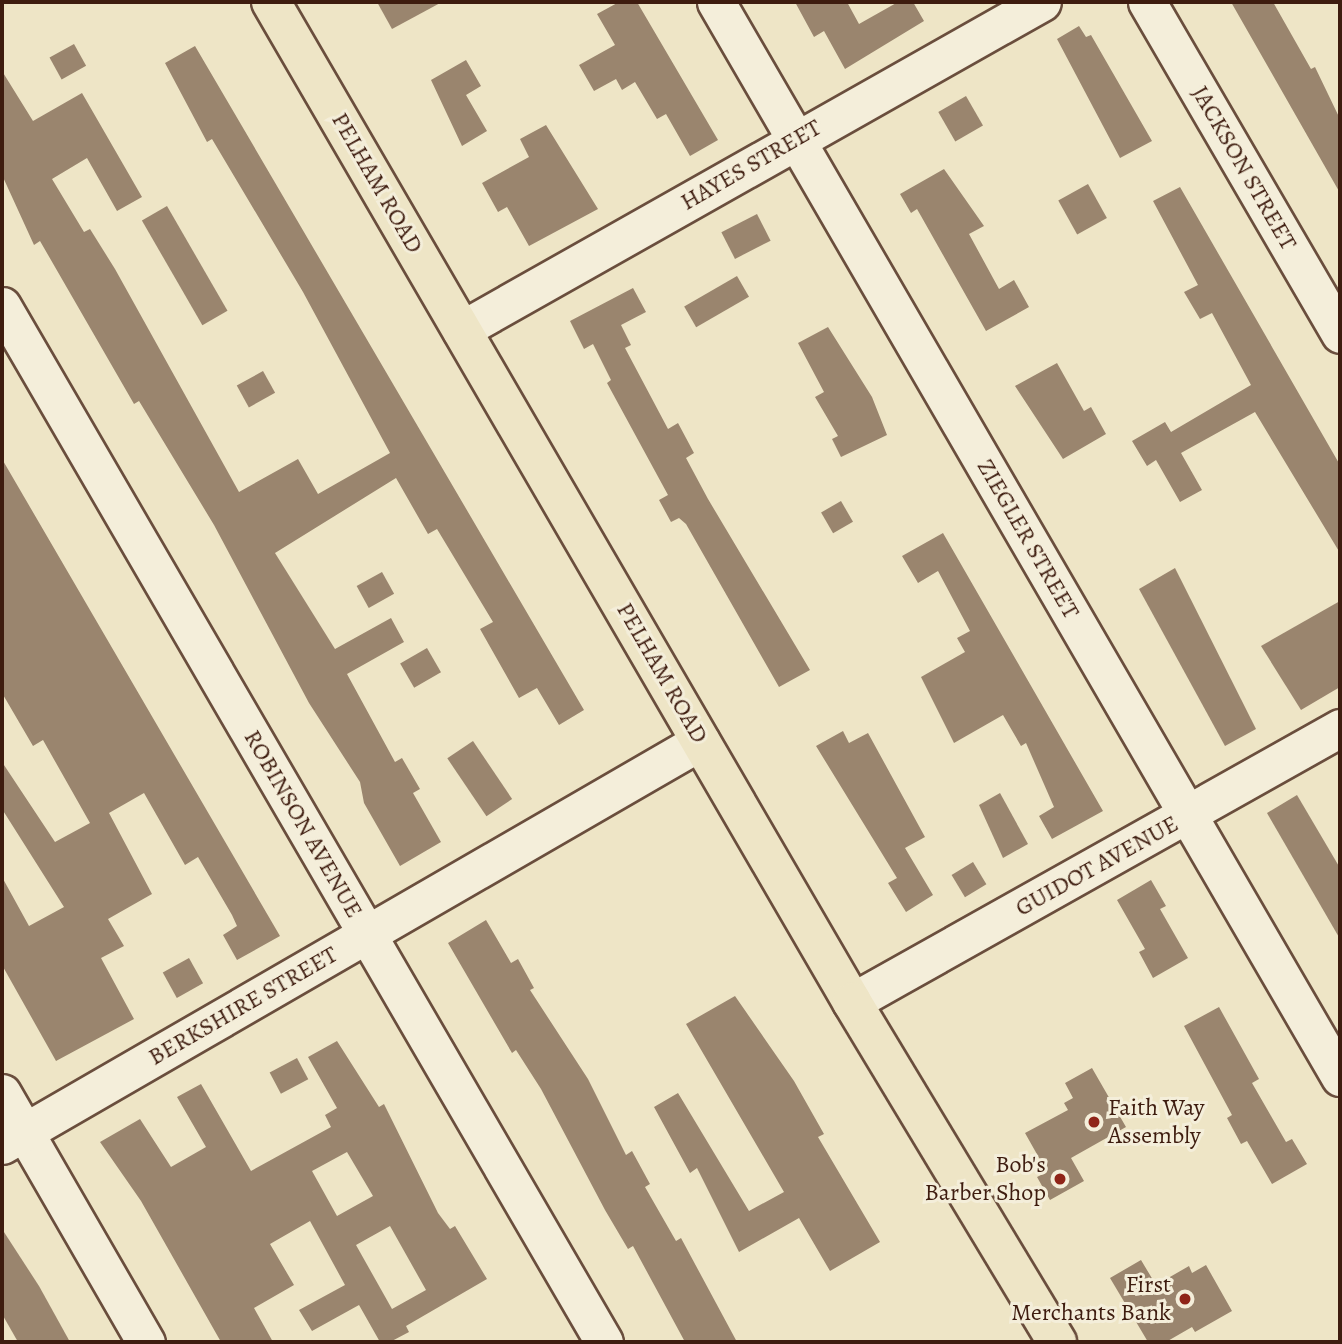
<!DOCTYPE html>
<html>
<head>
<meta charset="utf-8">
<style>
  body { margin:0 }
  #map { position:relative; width:1342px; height:1344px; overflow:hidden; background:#eee5c6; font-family:Alegreya,serif }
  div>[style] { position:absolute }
  .building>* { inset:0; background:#9a856e; transform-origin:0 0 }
  .roads { filter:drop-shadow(2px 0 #6a4e3d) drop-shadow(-2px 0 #6a4e3d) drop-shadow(0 2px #6a4e3d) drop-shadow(0 -2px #6a4e3d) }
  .minor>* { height:37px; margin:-18.5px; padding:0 18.5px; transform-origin:18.5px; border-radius:18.5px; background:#f4eeda }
  .major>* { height:38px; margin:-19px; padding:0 19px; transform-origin:19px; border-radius:19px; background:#eee5c6 }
  .dots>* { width:19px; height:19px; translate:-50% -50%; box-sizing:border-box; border:4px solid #f4eeda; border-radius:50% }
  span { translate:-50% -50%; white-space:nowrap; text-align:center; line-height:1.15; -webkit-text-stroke:6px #f4eeda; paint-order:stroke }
  .street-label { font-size:24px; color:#3e1c0f }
  .poi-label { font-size:24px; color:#3e1c0f }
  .left { translate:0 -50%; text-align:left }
  .right { translate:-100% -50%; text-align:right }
  .frame { position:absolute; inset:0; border:4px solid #3e1c0f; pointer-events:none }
</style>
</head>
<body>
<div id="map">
  <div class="building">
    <div style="clip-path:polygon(377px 2px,442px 2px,392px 29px)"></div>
    <div style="clip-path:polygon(619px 2px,637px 2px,718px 140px,690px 156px,666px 114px,657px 119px,635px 82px,622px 90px,616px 79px,594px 91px,579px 65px,615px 45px,597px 14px)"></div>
    <div style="clip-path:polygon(795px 2px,847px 2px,859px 24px,898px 2px,913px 2px,924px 21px,845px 69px,824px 31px,814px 37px)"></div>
    <div style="clip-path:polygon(1231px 2px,1273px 2px,1311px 69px,1315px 67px,1340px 119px,1340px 193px)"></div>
    <div style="clip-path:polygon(1079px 26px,1086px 37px,1091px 35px,1152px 141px,1120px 158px,1057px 39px)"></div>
    <div style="left:74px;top:44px;width:25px;height:28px;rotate:61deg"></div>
    <div style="clip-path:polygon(195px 46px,584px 710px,559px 725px,537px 688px,519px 698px,480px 629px,493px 622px,437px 529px,428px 534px,396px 478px,275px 553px,335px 649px,391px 618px,404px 642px,347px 674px,395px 762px,402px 758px,420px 789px,413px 793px,441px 842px,400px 866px,364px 803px,360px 782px,309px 703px,214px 525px,139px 401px,134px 404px,40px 241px,34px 245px,2px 175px,2px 71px,33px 121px,82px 93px,142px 197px,117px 211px,87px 158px,52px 179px,84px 232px,90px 229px,115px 269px,239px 492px,298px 459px,318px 494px,390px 453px,303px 292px,212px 139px,207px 142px,165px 63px)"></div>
    <div style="clip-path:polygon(466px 60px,481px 86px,466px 95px,487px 131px,462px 146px,431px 80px)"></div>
    <div style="left:966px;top:96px;width:34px;height:32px;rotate:60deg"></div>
    <div style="clip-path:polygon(546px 125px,598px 209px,529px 246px,507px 207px,498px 212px,482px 183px,529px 157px,520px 139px)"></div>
    <div style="clip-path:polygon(944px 169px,984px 226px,969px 234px,999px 289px,1014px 280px,1029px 307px,986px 331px,921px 216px,917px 209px,911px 213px,900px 194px)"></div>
    <div style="left:1088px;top:184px;width:39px;height:34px;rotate:61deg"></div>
    <div style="clip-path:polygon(1180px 187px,1340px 465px,1340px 553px,1255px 412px,1181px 453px,1202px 490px,1180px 502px,1156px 460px,1147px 466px,1132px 441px,1165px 422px,1171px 432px,1251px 385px,1212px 313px,1200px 319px,1184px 292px,1198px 285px,1153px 201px)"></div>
    <div style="left:167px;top:206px;width:121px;height:29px;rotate:60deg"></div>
    <div style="left:757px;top:214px;width:30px;height:40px;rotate:63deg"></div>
    <div style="left:737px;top:276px;width:24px;height:61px;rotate:60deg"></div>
    <div style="clip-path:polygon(633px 288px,646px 312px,621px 325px,631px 345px,625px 348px,668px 429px,678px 423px,694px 453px,686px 458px,708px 499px,810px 670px,779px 687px,686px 524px,679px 518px,671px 522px,659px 500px,668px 495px,607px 383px,611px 380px,593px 344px,584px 349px,570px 321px)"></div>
    <div style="clip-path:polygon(828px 327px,872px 397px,887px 435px,841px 457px,832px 439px,838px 436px,815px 397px,824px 392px,798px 343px)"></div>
    <div style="clip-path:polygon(1057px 363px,1084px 411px,1091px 407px,1106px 434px,1063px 459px,1015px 386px)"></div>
    <div style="left:263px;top:371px;width:25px;height:30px;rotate:61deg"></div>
    <div style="clip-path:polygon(2px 459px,280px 936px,237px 960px,223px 935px,237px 926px,232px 915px,198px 857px,185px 865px,144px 793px,109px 813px,152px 894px,108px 919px,124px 946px,101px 958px,134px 1019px,56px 1061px,2px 965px,2px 877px,29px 926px,64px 907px,2px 809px,2px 762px,55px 842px,90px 823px,43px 740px,33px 746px,2px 693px)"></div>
    <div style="left:841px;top:501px;width:24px;height:23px;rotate:60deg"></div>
    <div style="clip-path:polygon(943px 533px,1103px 811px,1052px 839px,1039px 816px,1054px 807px,1026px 743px,1021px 746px,1003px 715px,954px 743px,921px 677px,965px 652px,957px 638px,970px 631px,938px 571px,918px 583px,902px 556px)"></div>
    <div style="clip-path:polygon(1175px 568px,1256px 729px,1225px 746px,1139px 589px)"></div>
    <div style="left:382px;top:572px;width:25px;height:29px;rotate:61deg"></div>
    <div style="clip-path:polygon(1340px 601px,1340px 687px,1301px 710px,1261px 646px)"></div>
    <div style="left:427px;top:648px;width:28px;height:31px;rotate:60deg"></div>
    <div style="clip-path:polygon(843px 731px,849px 743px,868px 733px,925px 837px,905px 848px,933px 895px,906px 912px,888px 883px,897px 878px,816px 746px)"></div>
    <div style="left:473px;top:741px;width:70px;height:31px;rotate:56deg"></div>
    <div style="clip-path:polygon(1000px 793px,1028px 844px,1003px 858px,979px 805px)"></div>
    <div style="clip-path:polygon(1297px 795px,1340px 868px,1340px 939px,1267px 813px)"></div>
    <div style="left:973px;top:862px;width:26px;height:25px;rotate:59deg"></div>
    <div style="clip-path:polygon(1151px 880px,1166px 906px,1160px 909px,1188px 958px,1153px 978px,1139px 952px,1145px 949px,1117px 900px)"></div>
    <div style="clip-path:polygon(486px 920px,511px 963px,518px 959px,534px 988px,530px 990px,588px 1079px,626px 1155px,632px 1151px,650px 1184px,645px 1187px,676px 1241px,681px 1238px,737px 1342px,685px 1342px,633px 1246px,628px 1249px,605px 1210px,541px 1089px,516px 1050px,512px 1053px,448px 943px)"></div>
    <div style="left:189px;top:958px;width:29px;height:30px;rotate:61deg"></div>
    <div style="clip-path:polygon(735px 996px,794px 1081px,824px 1134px,818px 1137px,880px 1242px,830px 1271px,799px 1218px,739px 1252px,697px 1168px,690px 1173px,654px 1107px,678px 1093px,749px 1211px,784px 1192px,686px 1024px)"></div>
    <div style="clip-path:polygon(1219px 1007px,1259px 1079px,1252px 1083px,1286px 1142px,1292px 1139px,1307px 1164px,1272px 1184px,1247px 1141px,1241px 1144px,1227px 1118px,1232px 1115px,1184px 1026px)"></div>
    <div style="clip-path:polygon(evenodd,337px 1041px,379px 1107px,384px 1104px,438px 1213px,450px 1229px,455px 1226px,487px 1279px,406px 1326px,409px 1332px,390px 1342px,380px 1342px,359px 1305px,312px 1331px,299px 1310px,345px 1285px,310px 1221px,270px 1244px,294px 1285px,254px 1308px,273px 1342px,221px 1342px,141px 1201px,100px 1142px,140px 1119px,171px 1167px,206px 1147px,177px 1097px,201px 1084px,251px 1171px,331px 1127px,325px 1115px,337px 1108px,308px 1057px,337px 1041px,347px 1152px,373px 1196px,337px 1216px,312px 1171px,347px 1152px,337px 1041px,390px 1226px,426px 1290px,392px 1309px,356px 1245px,390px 1226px)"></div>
    <div style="left:297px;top:1058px;width:24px;height:31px;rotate:62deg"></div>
    <div style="clip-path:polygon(1092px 1068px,1126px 1127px,1071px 1158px,1084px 1181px,1050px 1200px,1037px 1177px,1047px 1172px,1025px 1133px,1068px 1110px,1064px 1103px,1073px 1098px,1065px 1083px)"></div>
    <div style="clip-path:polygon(2px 1229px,39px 1286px,70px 1342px,18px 1342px,2px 1314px)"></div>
    <div style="clip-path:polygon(1141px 1260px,1156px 1285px,1189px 1266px,1192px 1273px,1206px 1265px,1232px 1311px,1195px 1332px,1192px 1327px,1166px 1342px,1148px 1342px,1110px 1278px)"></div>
  </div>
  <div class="roads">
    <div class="minor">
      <div style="left:716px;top:2px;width:1243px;rotate:59.87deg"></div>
      <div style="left:1147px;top:2px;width:384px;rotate:59.8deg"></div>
      <div style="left:2px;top:306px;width:1198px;rotate:59.84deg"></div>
      <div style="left:461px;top:330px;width:667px;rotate:-29.45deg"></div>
      <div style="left:852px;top:1002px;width:560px;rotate:-29.31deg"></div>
      <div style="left:2px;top:1093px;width:288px;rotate:60deg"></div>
      <div style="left:2px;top:1145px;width:807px;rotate:-30.03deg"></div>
    </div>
    <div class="major">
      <div style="left:271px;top:2px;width:1157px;rotate:59.84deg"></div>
      <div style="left:852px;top:1002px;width:397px;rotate:58.9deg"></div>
    </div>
  </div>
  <div class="dots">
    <div style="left:1094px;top:1122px;background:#8f2418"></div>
    <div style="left:1060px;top:1179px;background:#8f2418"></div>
    <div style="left:1185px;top:1299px;background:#8f2418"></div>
  </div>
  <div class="street-label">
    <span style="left:751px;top:165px;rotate:-30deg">HAYES STREET</span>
    <span style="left:1244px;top:168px;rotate:60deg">JACKSON STREET</span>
    <span style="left:377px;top:183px;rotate:60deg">PELHAM ROAD</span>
    <span style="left:1028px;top:539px;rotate:60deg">ZIEGLER STREET</span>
    <span style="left:662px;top:673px;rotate:60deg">PELHAM ROAD</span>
    <span style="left:303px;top:824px;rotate:60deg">ROBINSON AVENUE</span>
    <span style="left:1097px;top:866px;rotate:-29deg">GUIDOT AVENUE</span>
    <span style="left:243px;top:1006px;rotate:-30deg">BERKSHIRE STREET</span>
  </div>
  <div class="poi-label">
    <span class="left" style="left:1108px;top:1122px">Faith Way<br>Assembly</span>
    <span class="right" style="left:1046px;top:1179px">Bob's<br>Barber Shop</span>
    <span class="right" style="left:1171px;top:1299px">First<br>Merchants Bank</span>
  </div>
  <div class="frame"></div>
</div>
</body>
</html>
